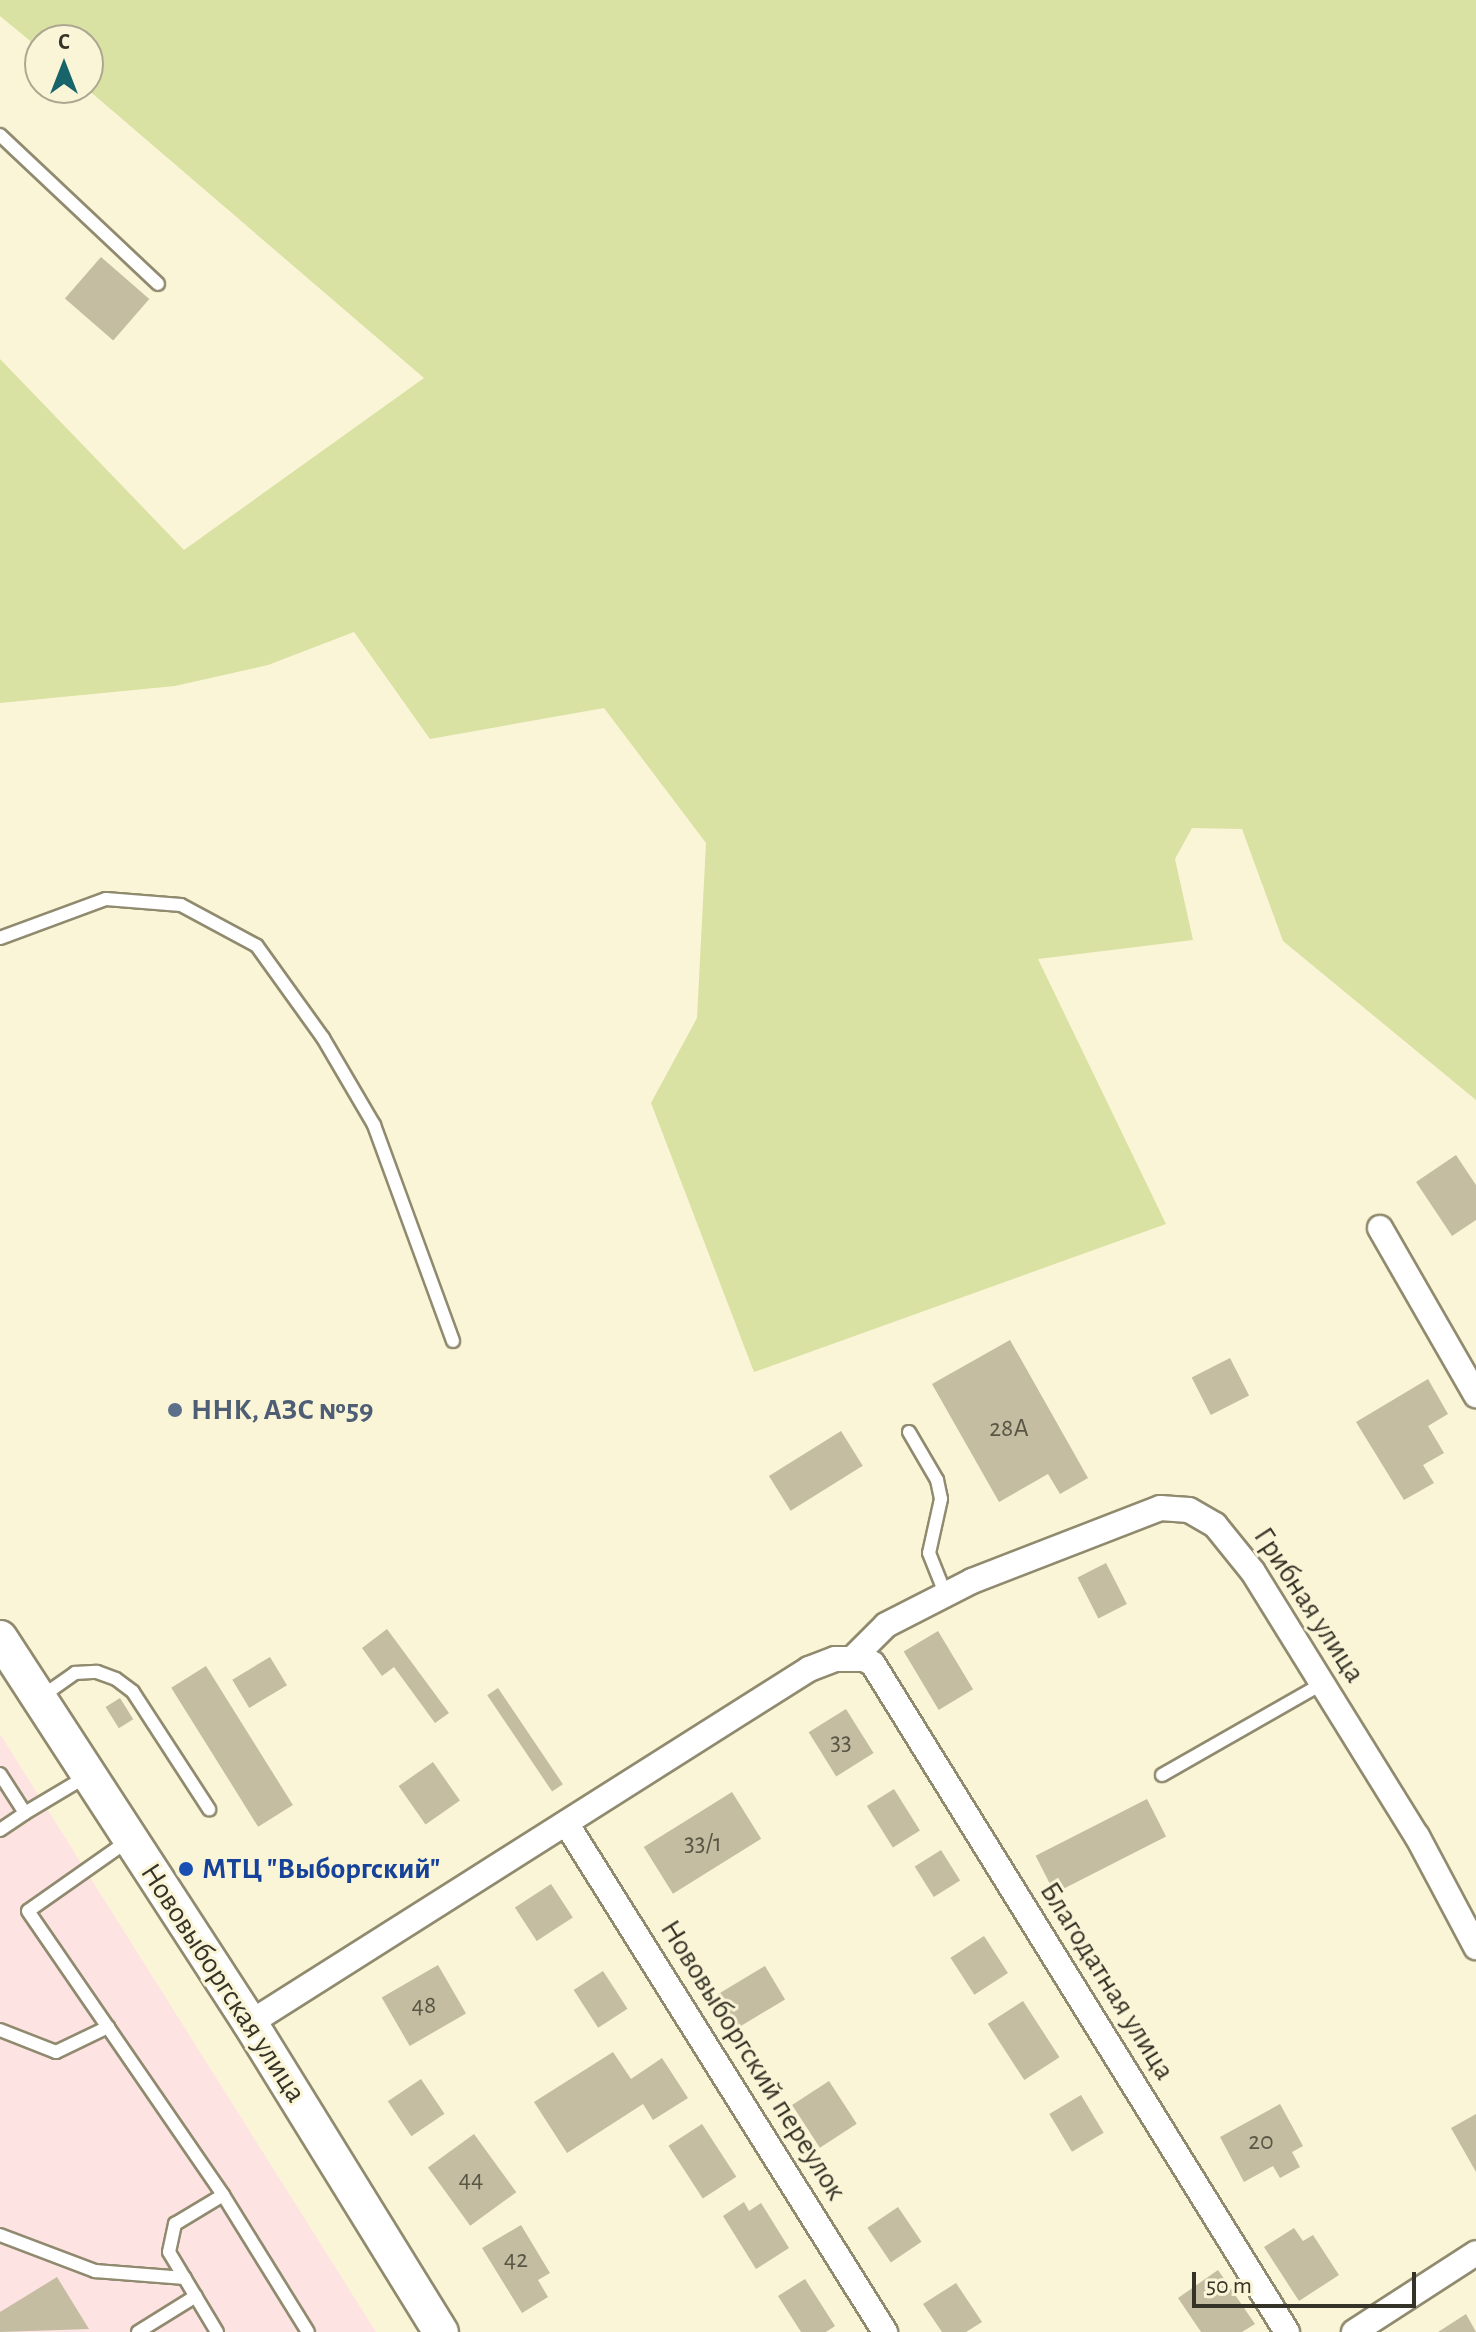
<!DOCTYPE html>
<html>
<head>
<meta charset="utf-8">
<style>
  body { margin:0 }
  #map { position:relative; width:1476px; height:2332px; overflow:hidden; background:#fbf5d7; font-family:"Alegreya Sans",sans-serif }
  div>[style] { position:absolute }
  .commercial>* { inset:0; background:#fee3e3 }
  .green>* { inset:0; background:#d9e1a3 }
  .building>* { inset:0; background:#c4bda1; transform-origin:0 0 }
  .roads { filter:drop-shadow(2px 0 #908a6f) drop-shadow(-2px 0 #908a6f) drop-shadow(0 2px #908a6f) drop-shadow(0 -2px #908a6f) }
  .lane>* { height:12px; margin:-6px; padding:0 6px; transform-origin:6px; border-radius:6px; background:#fff }
  .street>* { height:24px; margin:-12px; padding:0 12px; transform-origin:12px; border-radius:12px; background:#fff }
  .secondary>* { height:34px; margin:-17px; padding:0 17px; transform-origin:17px; border-radius:17px; background:#fff }
  .dots>* { width:22px; height:22px; translate:-50% -50%; box-sizing:border-box; border:4px solid #fbf5d7; border-radius:50% }
  span { translate:-50% -50%; white-space:nowrap; text-align:center; line-height:1.15; -webkit-text-stroke:6px #fbf5d7; paint-order:stroke }
  .number-label { font-size:26px; color:#595646 }
  .number-label span { -webkit-text-stroke-width:0 }
  .service-label { font-size:30px; color:#4e5e75; font-weight:700 }
  .left { translate:0 -50%; text-align:left }
  .street-label { font-size:30px; color:#353327 }
  .transit-label { font-size:30px; color:#164399; font-weight:700 }
  .north { position:absolute; left:24px; top:24px; width:80px; height:80px; box-sizing:border-box; background:#fbf5d7; border:2px solid #aca791; border-radius:50%; rotate:0deg; font-size:22px; font-weight:700; line-height:32px; text-align:center; color:#353327 }
  .north::after { content:''; display:block; margin:auto; width:28px; height:36px; background:#17656b; clip-path:polygon(50% 0,100% 100%,50% 72%,0 100%) }
  .scale { position:absolute; left:1192px; top:2272px; width:224px; height:36px; box-sizing:border-box; border:4px solid #353327; border-top:0; padding-left:10px; font-size:24px; line-height:28px; white-space:nowrap; color:#353327; -webkit-text-stroke:6px #fbf5d7; paint-order:stroke }
</style>
</head>
<body>
<div id="map">
  <div class="commercial">
    <div style="clip-path:polygon(0 1734px,376px 2332px,0 2332px)"></div>
  </div>
  <div class="green">
    <div style="clip-path:polygon(0 0,1476px 0,1476px 1100px,1283px 941px,1242px 829px,1192px 828px,1175px 859px,1193px 940px,1038px 959px,1166px 1224px,754px 1372px,651px 1103px,697px 1018px,706px 843px,604px 708px,430px 739px,354px 632px,268px 665px,175px 686px,0 703px,0 359px,184px 550px,424px 378px,86px 88px,88px 40px,40px 40px,40px 49px,0 16px)"></div>
  </div>
  <div class="building">
    <div style="left:101px;top:257px;width:64px;height:55px;rotate:41deg"></div>
    <div style="clip-path:polygon(1456px 1155px,1476px 1185px,1476px 1220px,1452px 1236px,1416px 1182px)"></div>
    <div style="clip-path:polygon(1010px 1340px,1088px 1478px,1060px 1494px,1048px 1474px,999px 1502px,932px 1384px)"></div>
    <div style="left:1230px;top:1358px;width:42px;height:43px;rotate:63deg"></div>
    <div style="clip-path:polygon(1428px 1379px,1448px 1414px,1428px 1426px,1444px 1453px,1423px 1465px,1434px 1483px,1404px 1500px,1356px 1422px)"></div>
    <div style="left:841px;top:1431px;width:41px;height:85px;rotate:58deg"></div>
    <div style="left:1106px;top:1563px;width:46px;height:32px;rotate:63deg"></div>
    <div style="clip-path:polygon(387px 1629px,449px 1713px,435px 1723px,394px 1667px,382px 1676px,362px 1648px)"></div>
    <div style="left:938px;top:1631px;width:68px;height:40px;rotate:59deg"></div>
    <div style="left:270px;top:1657px;width:33px;height:44px;rotate:59deg"></div>
    <div style="left:206px;top:1666px;width:164px;height:41px;rotate:58deg"></div>
    <div style="left:498px;top:1688px;width:116px;height:13px;rotate:56deg"></div>
    <div style="left:120px;top:1698px;width:25px;height:17px;rotate:58deg"></div>
    <div style="left:846px;top:1709px;width:52px;height:44px;rotate:58deg"></div>
    <div style="left:433px;top:1762px;width:47px;height:42px;rotate:55deg"></div>
    <div style="left:894px;top:1789px;width:49px;height:32px;rotate:58deg"></div>
    <div style="left:732px;top:1792px;width:55px;height:104px;rotate:58deg"></div>
    <div style="left:1147px;top:1799px;width:42px;height:125px;rotate:63deg"></div>
    <div style="left:941px;top:1850px;width:36px;height:31px;rotate:58deg"></div>
    <div style="left:551px;top:1884px;width:40px;height:43px;rotate:57deg"></div>
    <div style="left:984px;top:1936px;width:44px;height:40px;rotate:57deg"></div>
    <div style="left:438px;top:1965px;width:56px;height:65px;rotate:60deg"></div>
    <div style="left:765px;top:1966px;width:39px;height:55px;rotate:59deg"></div>
    <div style="left:603px;top:1971px;width:45px;height:35px;rotate:57deg"></div>
    <div style="left:1023px;top:2001px;width:67px;height:42px;rotate:57deg"></div>
    <div style="clip-path:polygon(613px 2052px,631px 2079px,662px 2058px,688px 2098px,653px 2120px,643px 2104px,567px 2153px,534px 2102px)"></div>
    <div style="left:421px;top:2079px;width:42px;height:40px;rotate:56deg"></div>
    <div style="left:829px;top:2081px;width:51px;height:44px;rotate:57deg"></div>
    <div style="left:1081px;top:2095px;width:44px;height:37px;rotate:59deg"></div>
    <div style="clip-path:polygon(1280px 2104px,1303px 2146px,1292px 2152px,1300px 2167px,1280px 2178px,1273px 2166px,1244px 2182px,1220px 2137px)"></div>
    <div style="clip-path:polygon(1476px 2114px,1476px 2172px,1451px 2128px)"></div>
    <div style="left:702px;top:2124px;width:63px;height:40px;rotate:57deg"></div>
    <div style="left:474px;top:2134px;width:72px;height:57px;rotate:54deg"></div>
    <div style="clip-path:polygon(744px 2202px,749px 2211px,761px 2203px,789px 2248px,756px 2269px,723px 2216px)"></div>
    <div style="left:898px;top:2207px;width:42px;height:37px;rotate:56deg"></div>
    <div style="clip-path:polygon(521px 2225px,550px 2273px,538px 2280px,548px 2297px,522px 2313px,482px 2248px)"></div>
    <div style="clip-path:polygon(1294px 2228px,1303px 2241px,1313px 2235px,1339px 2275px,1299px 2301px,1264px 2247px)"></div>
    <div style="clip-path:polygon(1218px 2270px,1255px 2324px,1242px 2332px,1201px 2332px,1178px 2298px)"></div>
    <div style="clip-path:polygon(57px 2277px,89px 2329px,0 2332px,0 2312px)"></div>
    <div style="clip-path:polygon(805px 2279px,835px 2326px,826px 2332px,801px 2332px,778px 2296px)"></div>
    <div style="clip-path:polygon(956px 2283px,982px 2322px,966px 2332px,942px 2332px,923px 2304px)"></div>
    <div style="clip-path:polygon(1466px 2314px,1476px 2332px,1438px 2332px)"></div>
  </div>
  <div class="roads">
    <div class="lane">
      <div style="left:0;top:135px;width:217px;rotate:43.3deg"></div>
      <div style="left:0;top:938px;width:113px;rotate:-20.2deg"></div>
      <div style="left:106px;top:899px;width:75px;rotate:4.6deg"></div>
      <div style="left:181px;top:905px;width:86px;rotate:28.3deg"></div>
      <div style="left:257px;top:946px;width:113px;rotate:54.3deg"></div>
      <div style="left:323px;top:1038px;width:101px;rotate:59.6deg"></div>
      <div style="left:374px;top:1125px;width:230px;rotate:69.9deg"></div>
      <div style="left:909px;top:1432px;width:56px;rotate:59.7deg"></div>
      <div style="left:937px;top:1480px;width:19px;rotate:78deg"></div>
      <div style="left:941px;top:1499px;width:55px;rotate:102.5deg"></div>
      <div style="left:929px;top:1553px;width:43px;rotate:68.2deg"></div>
      <div style="left:41px;top:1697px;width:42px;rotate:-35.2deg"></div>
      <div style="left:75px;top:1673px;width:22px;rotate:-3deg"></div>
      <div style="left:97px;top:1672px;width:20px;rotate:20deg"></div>
      <div style="left:116px;top:1679px;width:21px;rotate:37deg"></div>
      <div style="left:133px;top:1692px;width:140px;rotate:57deg"></div>
      <div style="left:0;top:1774px;width:46px;rotate:57.3deg"></div>
      <div style="left:25px;top:1813px;width:72px;rotate:-30.8deg"></div>
      <div style="left:1162px;top:1775px;width:185px;rotate:-29.7deg"></div>
      <div style="left:0;top:1830px;width:30px;rotate:-34deg"></div>
      <div style="left:129px;top:1840px;width:123px;rotate:144.9deg"></div>
      <div style="left:28px;top:1911px;width:345px;rotate:55.5deg"></div>
      <div style="left:223px;top:2195px;width:161px;rotate:58.2deg"></div>
      <div style="left:0;top:2030px;width:60px;rotate:21.4deg"></div>
      <div style="left:56px;top:2052px;width:58px;rotate:-25.7deg"></div>
      <div style="left:0;top:2235px;width:102px;rotate:20.8deg"></div>
      <div style="left:95px;top:2271px;width:90px;rotate:4.4deg"></div>
      <div style="left:138px;top:2332px;width:68px;rotate:-31.8deg"></div>
      <div style="left:217px;top:2332px;width:93px;rotate:-121deg"></div>
      <div style="left:169px;top:2252px;width:29px;rotate:-78deg"></div>
      <div style="left:175px;top:2224px;width:56px;rotate:-31.1deg"></div>
    </div>
    <div class="street">
      <div style="left:1380px;top:1228px;width:193px;rotate:60.1deg"></div>
      <div style="left:854px;top:1657px;width:45px;rotate:-45deg"></div>
      <div style="left:886px;top:1625px;width:97px;rotate:-27.1deg"></div>
      <div style="left:972px;top:1581px;width:202px;rotate:-21.2deg"></div>
      <div style="left:1160px;top:1508px;width:29px;rotate:4deg"></div>
      <div style="left:1189px;top:1510px;width:30px;rotate:30deg"></div>
      <div style="left:1215px;top:1525px;width:60px;rotate:51deg"></div>
      <div style="left:1253px;top:1572px;width:311px;rotate:58.2deg"></div>
      <div style="left:1417px;top:1836px;width:126px;rotate:62deg"></div>
      <div style="left:566px;top:1823px;width:601px;rotate:57.92deg"></div>
      <div style="left:250px;top:2023px;width:662px;rotate:-32.35deg"></div>
      <div style="left:809px;top:1669px;width:28px;rotate:-21deg"></div>
      <div style="left:835px;top:1659px;width:29px"></div>
      <div style="left:864px;top:1659px;width:10px;rotate:29deg"></div>
      <div style="left:873px;top:1664px;width:786px;rotate:58.21deg"></div>
      <div style="left:1354px;top:2332px;width:145px;rotate:-32.9deg"></div>
    </div>
    <div class="secondary">
      <div style="left:0;top:1638px;width:459px;rotate:57deg"></div>
      <div style="left:250px;top:2023px;width:363px;rotate:58.3deg"></div>
    </div>
  </div>
  <div class="dots">
    <div style="left:175px;top:1410px;background:#5c6f8a"></div>
    <div style="left:186px;top:1869px;background:#1a4fb4"></div>
  </div>
  <div class="number-label">
    <span style="left:1009px;top:1429px">28А</span>
    <span style="left:841px;top:1743px">33</span>
    <span style="left:703px;top:1844px">33/1</span>
    <span style="left:424px;top:2006px">48</span>
    <span style="left:1261px;top:2142px">20</span>
    <span style="left:471px;top:2180px">44</span>
    <span style="left:516px;top:2260px">42</span>
  </div>
  <div class="service-label">
    <span class="left" style="left:191px;top:1410px">ННК, АЗС №59</span>
  </div>
  <div class="street-label">
    <span style="left:1309px;top:1605px;rotate:57deg">Грибная улица</span>
    <span style="left:1107px;top:1981px;rotate:58deg">Благодатная улица</span>
    <span style="left:223px;top:1983px;rotate:57deg">Нововыборгская улица</span>
    <span style="left:753px;top:2060px;rotate:58deg">Нововыборгский переулок</span>
  </div>
  <div class="transit-label">
    <span class="left" style="left:202px;top:1869px">МТЦ "Выборгский"</span>
  </div>
  <div class="north">С</div>
  <div class="scale">50 m</div>
</div>
</body>
</html>
